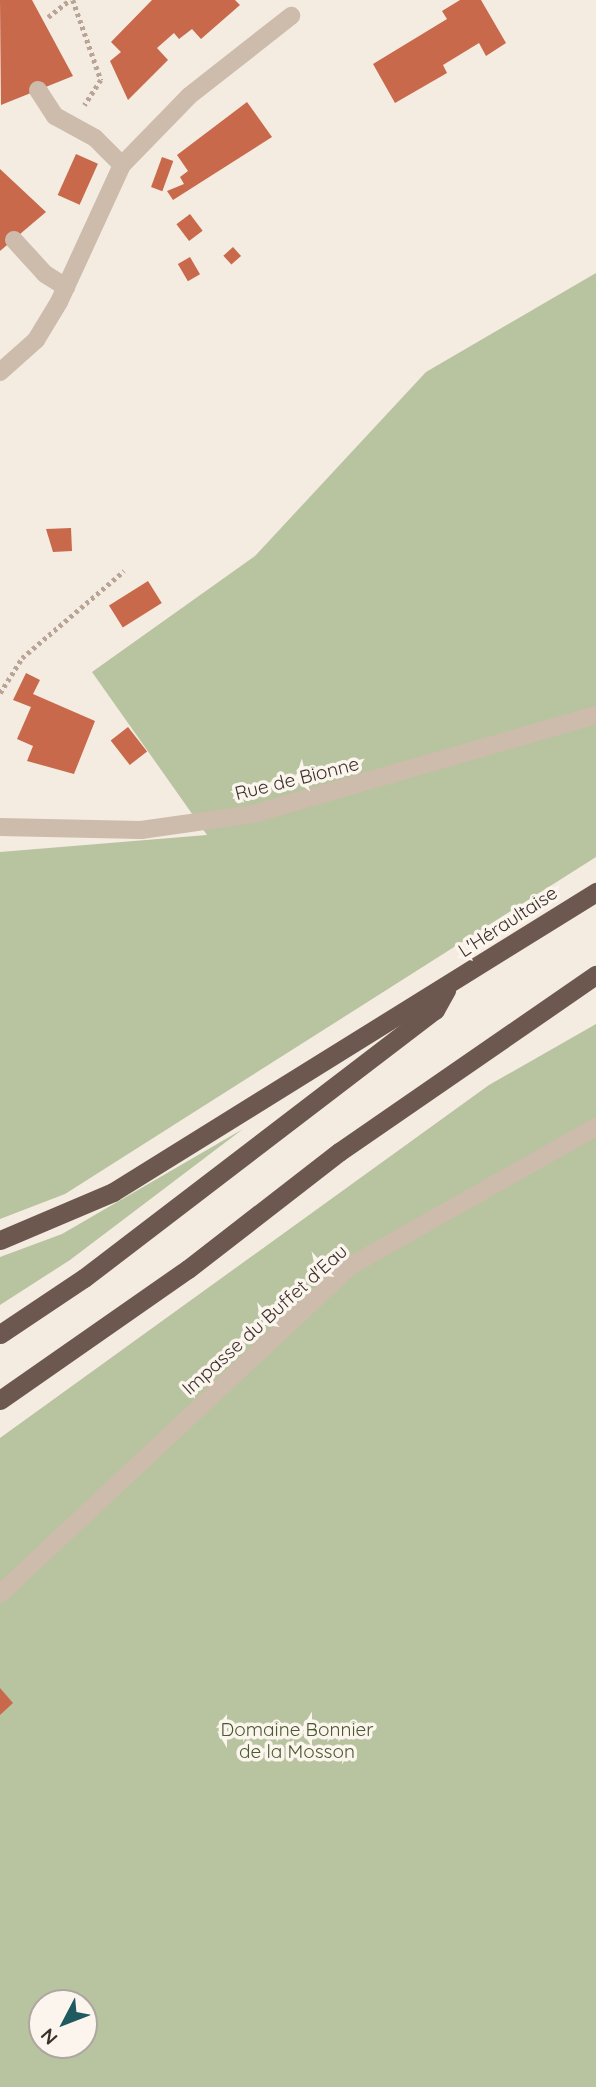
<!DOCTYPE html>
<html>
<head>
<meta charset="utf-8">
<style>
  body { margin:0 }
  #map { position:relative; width:596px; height:2087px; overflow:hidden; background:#f4ebe1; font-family:Quicksand,sans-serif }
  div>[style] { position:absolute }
  .green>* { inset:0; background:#b8c4a0 }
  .building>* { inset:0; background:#c8694b; transform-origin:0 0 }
  .path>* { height:4.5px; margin-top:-2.25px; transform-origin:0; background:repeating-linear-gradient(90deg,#b9a596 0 3.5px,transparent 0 7px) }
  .service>* { height:18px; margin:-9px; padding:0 9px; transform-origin:9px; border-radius:9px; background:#cdbbac }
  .minor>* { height:18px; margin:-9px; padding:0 9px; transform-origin:9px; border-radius:9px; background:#cdbbac }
  .trunk>* { height:19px; margin:-9.5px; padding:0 9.5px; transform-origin:9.5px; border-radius:9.5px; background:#6c584f }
  span { translate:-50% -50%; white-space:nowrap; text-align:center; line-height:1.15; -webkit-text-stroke:7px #fbf5ee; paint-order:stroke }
  .street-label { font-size:19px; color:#3b302b }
  .park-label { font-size:19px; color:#4a5a2e }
  .north { position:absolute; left:28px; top:1989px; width:70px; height:70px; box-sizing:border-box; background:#fbf5ee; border:2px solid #aea6a0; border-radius:50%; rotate:228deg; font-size:19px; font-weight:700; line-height:28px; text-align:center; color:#3b302b }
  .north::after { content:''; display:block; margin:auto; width:24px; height:32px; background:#1f5a5e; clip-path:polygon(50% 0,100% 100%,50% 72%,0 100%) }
</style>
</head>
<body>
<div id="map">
  <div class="green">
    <div style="clip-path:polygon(596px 273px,596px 857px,65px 1194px,0 1219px,0 852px,207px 835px,92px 672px,255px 556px,426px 372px)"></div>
    <div style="clip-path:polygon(evenodd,596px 1024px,596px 2087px,0 2087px,0 1438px,489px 1085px,596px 1024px,42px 2003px,84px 2003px,84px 2045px,42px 2045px,42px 2003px)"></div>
    <div style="clip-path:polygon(243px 1129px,70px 1260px,0 1305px,0 1257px,62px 1234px)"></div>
  </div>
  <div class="building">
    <div style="clip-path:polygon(0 0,32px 0,73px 76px,1px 105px)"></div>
    <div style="clip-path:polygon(152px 0,235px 0,240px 5px,201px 39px,192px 29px,179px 39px,174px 33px,157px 48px,168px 60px,128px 100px,110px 61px,121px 52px,111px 42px)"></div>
    <div style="clip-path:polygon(460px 0,481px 0,506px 43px,486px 56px,479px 43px,443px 65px,447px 73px,395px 103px,373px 64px,447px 19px,442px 11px)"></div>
    <div style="clip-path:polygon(247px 102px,272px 137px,173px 200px,167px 191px,184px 184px,180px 177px,188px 171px,177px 155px)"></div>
    <div style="left:76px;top:154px;width:24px;height:45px;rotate:24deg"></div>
    <div style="left:162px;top:157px;width:12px;height:32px;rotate:20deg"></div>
    <div style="clip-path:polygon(0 169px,46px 212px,0 251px)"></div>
    <div style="left:190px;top:214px;width:21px;height:17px;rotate:53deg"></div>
    <div style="left:233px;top:247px;width:12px;height:13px;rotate:48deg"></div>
    <div style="left:190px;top:257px;width:20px;height:14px;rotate:60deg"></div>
    <div style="clip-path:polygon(71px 528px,72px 551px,53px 552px,46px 529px)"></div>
    <div style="left:148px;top:581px;width:26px;height:46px;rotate:58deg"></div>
    <div style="clip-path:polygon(26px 673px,40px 680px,33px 694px,95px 721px,74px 774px,27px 761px,33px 746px,17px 739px,31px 707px,13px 700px)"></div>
    <div style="left:128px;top:727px;width:31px;height:22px;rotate:52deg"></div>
    <div style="clip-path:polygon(0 1688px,13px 1703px,0 1715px)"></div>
  </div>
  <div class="path">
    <div style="left:73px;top:0;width:85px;rotate:70.7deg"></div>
    <div style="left:101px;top:80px;width:30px;rotate:123deg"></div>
    <div style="left:48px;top:17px;width:28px;rotate:-38deg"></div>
    <div style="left:0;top:693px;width:41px;rotate:-57.8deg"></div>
    <div style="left:22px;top:658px;width:134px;rotate:-40.5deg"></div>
  </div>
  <div class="service">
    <div style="left:38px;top:90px;width:31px;rotate:57deg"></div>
    <div style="left:55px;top:116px;width:46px;rotate:28.8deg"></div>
    <div style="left:95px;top:138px;width:38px;rotate:45deg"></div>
    <div style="left:14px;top:240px;width:46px;rotate:47.6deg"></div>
    <div style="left:45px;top:274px;width:25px;rotate:32deg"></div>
  </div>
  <div class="minor">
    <div style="left:0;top:372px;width:48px;rotate:-41.6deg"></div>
    <div style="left:36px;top:340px;width:44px;rotate:-58.8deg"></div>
    <div style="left:59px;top:302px;width:151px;rotate:-65.3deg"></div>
    <div style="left:122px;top:165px;width:96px;rotate:-45.8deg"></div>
    <div style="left:189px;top:96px;width:130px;rotate:-38.1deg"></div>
    <div style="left:0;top:827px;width:141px;rotate:1.2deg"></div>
    <div style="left:141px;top:830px;width:113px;rotate:-8.1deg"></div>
    <div style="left:253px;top:814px;width:357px;rotate:-16.1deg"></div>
    <div style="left:0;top:1594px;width:482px;rotate:-43.1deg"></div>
    <div style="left:352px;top:1265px;width:280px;rotate:-29.5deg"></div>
  </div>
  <div class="trunk">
    <div style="left:0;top:1240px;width:123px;rotate:-23deg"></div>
    <div style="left:113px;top:1192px;width:569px;rotate:-31.85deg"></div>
    <div style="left:0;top:1334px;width:101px;rotate:-33.7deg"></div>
    <div style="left:84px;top:1278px;width:442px;rotate:-37.4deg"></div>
    <div style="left:435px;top:1010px;width:23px;rotate:-61deg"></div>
    <div style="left:0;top:1400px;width:229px;rotate:-34.9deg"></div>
    <div style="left:188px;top:1269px;width:191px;rotate:-37.8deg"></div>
    <div style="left:339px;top:1152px;width:312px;rotate:-34.6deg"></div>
  </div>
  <div class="street-label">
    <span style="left:297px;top:779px;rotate:-14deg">Rue de Bionne</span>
    <span style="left:508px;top:922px;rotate:-33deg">L'Héraultaise</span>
    <span style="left:265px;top:1320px;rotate:-42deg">Impasse du Buffet d'Eau</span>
  </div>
  <div class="park-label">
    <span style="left:297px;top:1741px">Domaine Bonnier<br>de la Mosson</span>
  </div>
  <div class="north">N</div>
</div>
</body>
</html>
